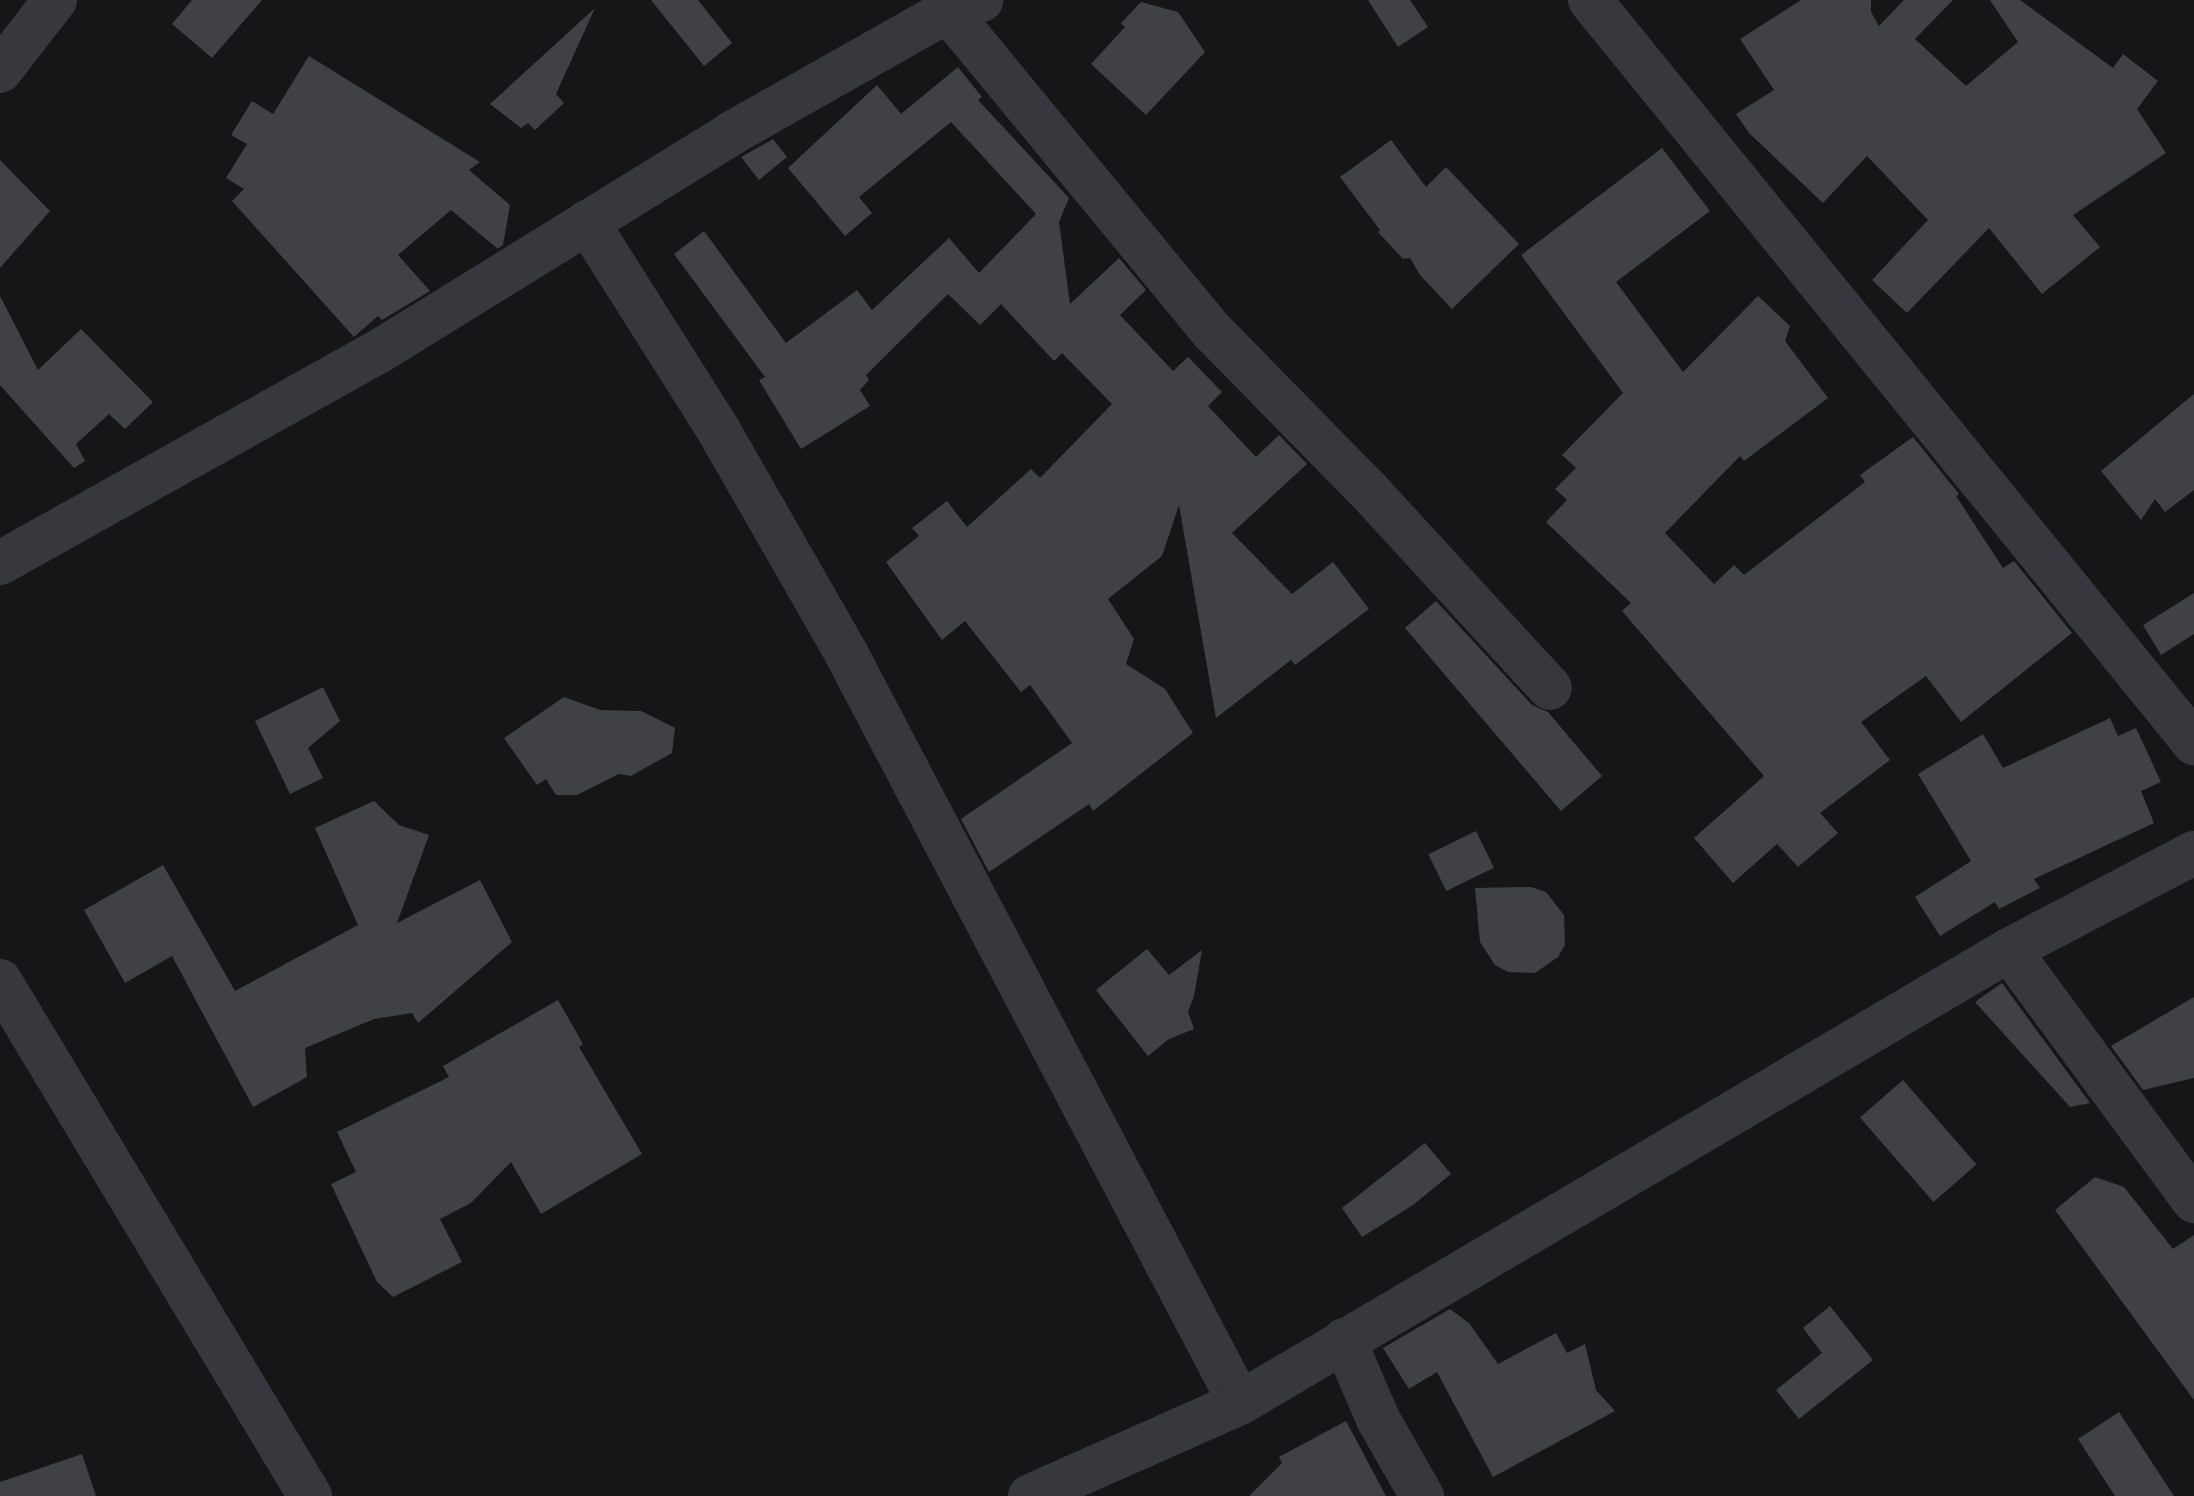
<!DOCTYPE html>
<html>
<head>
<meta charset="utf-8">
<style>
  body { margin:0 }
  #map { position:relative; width:2194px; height:1496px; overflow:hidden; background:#161618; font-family:Montserrat,sans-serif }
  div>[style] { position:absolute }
  .building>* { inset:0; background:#404145; transform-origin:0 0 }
  .minor>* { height:44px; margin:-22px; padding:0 22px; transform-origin:22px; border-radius:22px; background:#37383d }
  span { translate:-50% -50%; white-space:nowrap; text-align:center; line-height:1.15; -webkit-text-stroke:7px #111113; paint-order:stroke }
</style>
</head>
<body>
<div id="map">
  <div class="building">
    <div style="clip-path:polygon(192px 0,262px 0,212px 58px,172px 24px)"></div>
    <div style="clip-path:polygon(651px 0,698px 0,732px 43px,704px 66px)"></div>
    <div style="clip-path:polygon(1368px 0,1410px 0,1428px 27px,1398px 47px)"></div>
    <div style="clip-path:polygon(1801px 0,1871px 0,1871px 12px,1879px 26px,1904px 0,1953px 0,1915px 39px,1966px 86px,2018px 42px,1990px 0,2020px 0,2113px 68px,2123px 54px,2158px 81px,2137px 109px,2166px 153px,2073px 215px,2100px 247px,2042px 294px,1989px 228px,1907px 313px,1872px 280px,1928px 220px,1867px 156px,1823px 203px,1749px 133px,1736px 114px,1774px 90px,1740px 39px)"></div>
    <div style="clip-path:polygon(1141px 2px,1178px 12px,1205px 52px,1146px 115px,1091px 64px,1125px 27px,1121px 23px)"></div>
    <div style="clip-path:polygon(595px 8px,556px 94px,564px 103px,535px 130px,528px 123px,521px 128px,490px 104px)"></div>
    <div style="clip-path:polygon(309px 56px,480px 162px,469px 170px,510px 205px,503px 245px,498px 249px,451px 210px,398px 255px,430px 291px,382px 320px,378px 316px,354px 337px,232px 201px,244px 189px,226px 178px,247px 144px,231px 135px,252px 101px,273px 114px)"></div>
    <div style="clip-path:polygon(958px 67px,982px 97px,978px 100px,1069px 198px,1059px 222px,1070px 304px,1119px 258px,1146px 290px,1120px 315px,1173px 371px,1188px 357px,1222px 392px,1208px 406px,1256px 457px,1279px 435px,1307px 464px,1232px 533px,1292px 594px,1333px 562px,1369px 609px,1295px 665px,1291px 660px,1216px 718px,1179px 505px,1162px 556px,1108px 599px,1134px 639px,1126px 664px,1165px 689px,1193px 733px,1093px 811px,1089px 804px,989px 872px,961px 819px,1072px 743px,1030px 685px,1021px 692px,965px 621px,942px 640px,886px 562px,919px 536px,912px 528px,947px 501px,967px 527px,1031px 469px,1040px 478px,1112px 404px,1062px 353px,1054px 361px,1001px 304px,980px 325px,948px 294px,866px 375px,869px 380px,860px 390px,870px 406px,801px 449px,759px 380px,765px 377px,674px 254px,704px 231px,786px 343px,857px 290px,872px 310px,949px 238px,979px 273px,1036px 214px,951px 122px,859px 197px,872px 213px,845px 236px,788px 168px,877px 85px,901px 114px)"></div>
    <div style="clip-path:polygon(773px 139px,787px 157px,759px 180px,741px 157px)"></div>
    <div style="clip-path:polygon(1391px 140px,1426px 187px,1446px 167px,1519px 244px,1452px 309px,1420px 275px,1410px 258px,1403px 259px,1378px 232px,1380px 230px,1340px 177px)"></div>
    <div style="clip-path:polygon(1662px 148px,1710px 211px,1616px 282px,1683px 372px,1758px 296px,1790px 326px,1785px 341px,1828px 398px,1744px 461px,1740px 456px,1665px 533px,1714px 584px,1734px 565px,1744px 575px,1865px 482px,1860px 475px,1913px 437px,1959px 494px,1956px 496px,2003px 568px,2014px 561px,2072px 633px,1961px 722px,1926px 676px,1861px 722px,1890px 760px,1820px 813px,1838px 833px,1798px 867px,1777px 844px,1733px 883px,1694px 838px,1764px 776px,1622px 611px,1631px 603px,1546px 522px,1567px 500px,1555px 489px,1576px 468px,1562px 455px,1623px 393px,1521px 255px)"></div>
    <div style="clip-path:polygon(0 160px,50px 211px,0 268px)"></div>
    <div style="clip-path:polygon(0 296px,38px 370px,81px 329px,153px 402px,125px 429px,109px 414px,76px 444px,85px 461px,74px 468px,0 385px)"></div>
    <div style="clip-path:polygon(2194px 394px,2194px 490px,2165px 512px,2155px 499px,2141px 520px,2101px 471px)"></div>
    <div style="clip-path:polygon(2194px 593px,2194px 634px,2161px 655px,2143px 625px)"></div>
    <div style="clip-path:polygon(1436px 601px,1532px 705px,1548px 712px,1602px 776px,1561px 811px,1405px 628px)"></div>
    <div style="clip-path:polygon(323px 687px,340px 721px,308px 748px,323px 778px,290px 794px,255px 721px)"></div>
    <div style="clip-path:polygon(564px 697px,600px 710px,641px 711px,675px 728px,672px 753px,631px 776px,619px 774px,577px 795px,556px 795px,546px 779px,537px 785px,504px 738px)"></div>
    <div style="clip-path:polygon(2110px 718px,2118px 736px,2136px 728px,2161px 782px,2141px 791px,2154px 823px,2034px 879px,2040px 888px,1999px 909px,1995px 902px,1940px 936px,1915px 897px,1971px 861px,1918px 774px,1983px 734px,2003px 768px)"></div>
    <div style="clip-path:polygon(374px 801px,399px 825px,429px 835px,397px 923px,480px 880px,512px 942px,418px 1023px,412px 1013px,374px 1019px,305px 1048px,307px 1077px,253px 1107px,172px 956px,125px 983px,84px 910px,163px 865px,235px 991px,358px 925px,315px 828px)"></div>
    <div style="left:1476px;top:831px;width:41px;height:53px;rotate:64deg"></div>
    <div style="clip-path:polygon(1531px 887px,1546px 892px,1564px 915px,1565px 945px,1558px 957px,1535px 973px,1508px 972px,1495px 965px,1480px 942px,1475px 888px)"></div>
    <div style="clip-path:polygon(1147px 949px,1169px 975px,1202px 950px,1194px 996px,1188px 1012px,1194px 1029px,1169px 1039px,1148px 1056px,1096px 990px)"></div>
    <div style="clip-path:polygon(2002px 983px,2090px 1103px,2070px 1107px,1975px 1002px)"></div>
    <div style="clip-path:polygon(2194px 997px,2194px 1078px,2143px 1090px,2111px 1046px)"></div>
    <div style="clip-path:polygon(558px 1000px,583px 1044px,579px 1047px,642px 1154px,541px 1214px,511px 1162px,471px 1203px,440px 1219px,462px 1262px,393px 1297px,377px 1282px,331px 1184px,356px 1172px,337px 1132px,449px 1077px,443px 1066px)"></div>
    <div style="left:1903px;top:1080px;width:112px;height:57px;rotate:49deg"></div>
    <div style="clip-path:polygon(1425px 1143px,1451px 1174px,1413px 1205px,1362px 1237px,1342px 1208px)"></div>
    <div style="clip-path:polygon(2095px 1177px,2124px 1187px,2173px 1249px,2194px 1235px,2194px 1400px,2055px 1210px)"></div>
    <div style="clip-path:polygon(1830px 1306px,1873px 1360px,1799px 1419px,1776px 1390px,1822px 1353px,1803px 1328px)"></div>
    <div style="clip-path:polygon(1450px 1309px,1469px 1323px,1498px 1364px,1556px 1333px,1567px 1353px,1585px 1344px,1596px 1390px,1615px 1411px,1493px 1477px,1437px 1372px,1409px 1389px,1383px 1348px)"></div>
    <div style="clip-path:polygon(2119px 1412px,2174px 1496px,2115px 1496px,2078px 1439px)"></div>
    <div style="clip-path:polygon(1346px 1421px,1386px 1496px,1249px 1496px,1282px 1463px,1279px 1457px)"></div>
    <div style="clip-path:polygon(82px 1454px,96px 1496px,0 1496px,0 1482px)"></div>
  </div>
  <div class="minor">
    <div style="left:1590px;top:0;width:958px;rotate:50.89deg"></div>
    <div style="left:948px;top:11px;width:416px;rotate:50.5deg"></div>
    <div style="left:1213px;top:332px;width:220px;rotate:45.6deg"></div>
    <div style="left:1367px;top:489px;width:270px;rotate:47.4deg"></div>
    <div style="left:0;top:71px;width:90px;rotate:-52.2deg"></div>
    <div style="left:587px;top:222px;width:247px;rotate:57.7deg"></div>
    <div style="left:719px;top:431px;width:256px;rotate:60.2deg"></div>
    <div style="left:846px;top:653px;width:847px;rotate:62.29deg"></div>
    <div style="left:0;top:563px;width:433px;rotate:-29.2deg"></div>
    <div style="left:378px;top:352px;width:416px;rotate:-31.7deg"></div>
    <div style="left:732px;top:133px;width:248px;rotate:-29.5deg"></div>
    <div style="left:948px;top:11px;width:35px;rotate:-18deg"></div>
    <div style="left:2009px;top:950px;width:312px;rotate:53.6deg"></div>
    <div style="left:0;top:981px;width:601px;rotate:58.95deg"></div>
    <div style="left:1344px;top:1340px;width:86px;rotate:66.7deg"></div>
    <div style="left:1378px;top:1419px;width:89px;rotate:60.3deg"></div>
    <div style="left:1030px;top:1496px;width:230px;rotate:-23.9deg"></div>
    <div style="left:1240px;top:1403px;width:893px;rotate:-30.5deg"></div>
    <div style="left:2009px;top:950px;width:209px;rotate:-27.7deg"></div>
  </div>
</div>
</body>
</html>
